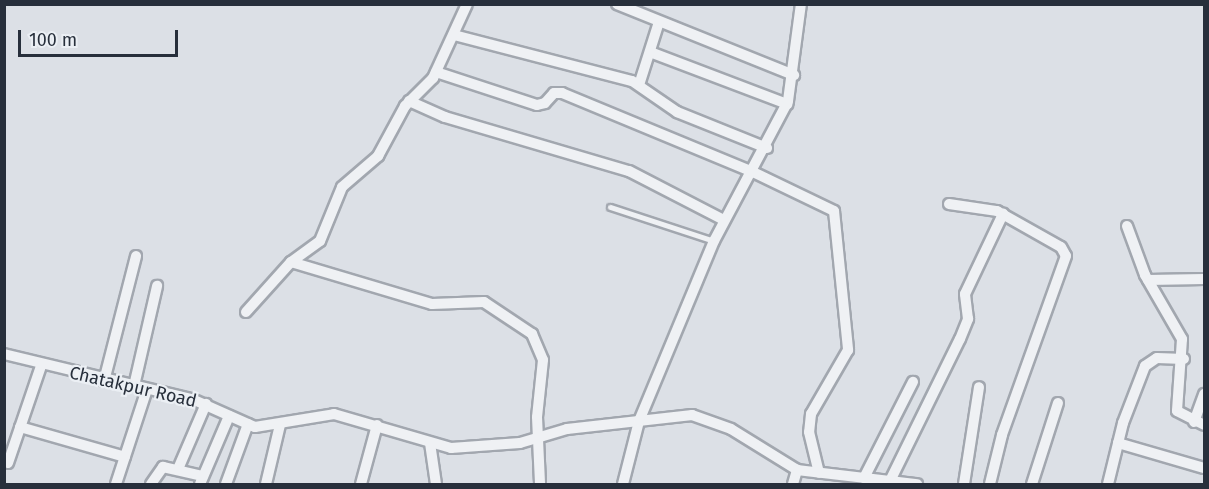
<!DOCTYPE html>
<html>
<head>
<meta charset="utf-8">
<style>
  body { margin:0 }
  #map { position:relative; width:1209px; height:489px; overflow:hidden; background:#dce0e6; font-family:"Fira Sans",sans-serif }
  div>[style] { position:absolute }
  .roads { filter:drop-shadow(2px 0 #a2a7af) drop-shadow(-2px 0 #a2a7af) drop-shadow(0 2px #a2a7af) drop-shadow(0 -2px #a2a7af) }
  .service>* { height:5px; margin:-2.5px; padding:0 2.5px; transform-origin:2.5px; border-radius:2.5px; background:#eff1f4 }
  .minor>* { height:10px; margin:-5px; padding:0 5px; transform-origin:5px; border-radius:5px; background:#eff1f4 }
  span { translate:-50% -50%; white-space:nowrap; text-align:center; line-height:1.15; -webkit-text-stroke:4.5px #ebeff4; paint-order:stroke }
  .street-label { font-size:18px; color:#272f3b }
  .frame { position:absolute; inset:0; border:6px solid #272f3b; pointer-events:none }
  .scale { position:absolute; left:18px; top:30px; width:160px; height:27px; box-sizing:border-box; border:3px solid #272f3b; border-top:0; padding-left:8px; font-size:18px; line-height:21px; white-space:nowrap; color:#272f3b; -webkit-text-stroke:4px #ebeff4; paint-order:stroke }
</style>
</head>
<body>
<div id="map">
  <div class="roads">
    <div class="service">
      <div style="left:610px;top:207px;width:109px;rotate:18.1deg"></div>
    </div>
    <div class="minor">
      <div style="left:617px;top:4px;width:191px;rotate:21.9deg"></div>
      <div style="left:454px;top:35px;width:184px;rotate:14.5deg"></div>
      <div style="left:632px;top:81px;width:55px;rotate:34.6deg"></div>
      <div style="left:677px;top:112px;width:97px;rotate:21.8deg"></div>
      <div style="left:650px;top:52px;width:147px;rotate:20.8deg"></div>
      <div style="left:436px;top:72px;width:106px;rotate:18.1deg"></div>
      <div style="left:537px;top:105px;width:8px;rotate:-14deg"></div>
      <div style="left:545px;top:103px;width:13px;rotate:-48deg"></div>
      <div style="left:554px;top:93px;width:8px"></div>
      <div style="left:562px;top:93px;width:207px;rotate:22.5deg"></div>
      <div style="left:753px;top:172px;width:90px;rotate:25.7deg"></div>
      <div style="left:834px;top:211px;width:140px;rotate:84.2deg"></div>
      <div style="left:848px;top:350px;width:74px;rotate:120deg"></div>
      <div style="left:811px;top:414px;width:18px;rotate:96deg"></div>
      <div style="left:809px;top:432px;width:42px;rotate:76.3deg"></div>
      <div style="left:639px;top:85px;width:66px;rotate:-72.4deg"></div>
      <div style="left:409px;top:101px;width:39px;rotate:24deg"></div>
      <div style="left:445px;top:117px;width:192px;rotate:16.4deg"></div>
      <div style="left:629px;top:171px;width:107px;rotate:27.3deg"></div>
      <div style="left:949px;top:204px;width:49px;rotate:8.3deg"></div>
      <div style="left:997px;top:211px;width:73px;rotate:29.4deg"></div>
      <div style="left:1061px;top:247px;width:10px;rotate:61deg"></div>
      <div style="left:1066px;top:256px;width:190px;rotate:109.7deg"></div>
      <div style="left:1002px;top:435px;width:50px;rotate:103.8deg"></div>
      <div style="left:1127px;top:226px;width:52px;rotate:69.8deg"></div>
      <div style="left:1145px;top:275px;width:74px;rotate:60deg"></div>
      <div style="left:1182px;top:339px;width:72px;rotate:94deg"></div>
      <div style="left:1177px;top:411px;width:30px;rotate:27deg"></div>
      <div style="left:291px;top:262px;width:36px;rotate:-36deg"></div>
      <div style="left:320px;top:241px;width:58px;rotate:-67.8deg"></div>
      <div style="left:342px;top:187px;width:48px;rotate:-40.7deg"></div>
      <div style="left:378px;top:156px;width:57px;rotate:-61.6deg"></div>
      <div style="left:405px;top:106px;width:40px;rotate:-45deg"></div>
      <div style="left:433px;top:78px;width:81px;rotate:-65.3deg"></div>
      <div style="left:1148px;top:280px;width:56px;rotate:-1deg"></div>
      <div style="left:246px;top:312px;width:67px;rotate:-48deg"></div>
      <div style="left:291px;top:262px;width:147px;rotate:16.6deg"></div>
      <div style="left:432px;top:304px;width:52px;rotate:-2.2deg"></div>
      <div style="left:484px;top:302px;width:58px;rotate:33.7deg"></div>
      <div style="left:532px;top:334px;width:28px;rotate:67deg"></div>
      <div style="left:543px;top:360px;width:57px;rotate:96deg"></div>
      <div style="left:537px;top:417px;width:67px;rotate:87.4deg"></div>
      <div style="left:4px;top:354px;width:193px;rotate:13.5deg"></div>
      <div style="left:192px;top:399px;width:69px;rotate:24deg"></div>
      <div style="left:255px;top:427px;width:80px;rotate:-9.3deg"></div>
      <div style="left:334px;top:414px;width:122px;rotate:16.2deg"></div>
      <div style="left:451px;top:448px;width:69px;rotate:-4.1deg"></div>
      <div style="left:520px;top:443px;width:49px;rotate:-16.6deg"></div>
      <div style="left:567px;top:429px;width:126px;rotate:-6.4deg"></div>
      <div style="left:692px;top:415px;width:41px;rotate:19.7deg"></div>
      <div style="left:731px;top:429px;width:78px;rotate:31.8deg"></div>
      <div style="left:797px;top:470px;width:121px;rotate:6.7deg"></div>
      <div style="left:104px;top:381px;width:129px;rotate:-75.6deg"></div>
      <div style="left:134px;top:386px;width:103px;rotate:-77deg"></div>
      <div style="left:1194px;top:422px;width:30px;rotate:-70deg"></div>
      <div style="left:20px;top:427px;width:109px;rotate:15.9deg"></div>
      <div style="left:430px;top:443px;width:41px;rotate:81.7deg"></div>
      <div style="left:1118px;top:443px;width:90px;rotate:16.2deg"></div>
      <div style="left:8px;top:463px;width:102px;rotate:-71.2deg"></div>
      <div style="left:178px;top:469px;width:71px;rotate:-66.7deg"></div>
      <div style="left:864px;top:478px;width:108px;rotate:-63deg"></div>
      <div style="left:890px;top:481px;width:158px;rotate:-63.8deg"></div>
      <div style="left:960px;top:339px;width:22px;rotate:-68deg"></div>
      <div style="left:968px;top:319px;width:25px;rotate:-97deg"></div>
      <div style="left:965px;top:294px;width:89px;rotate:-64.6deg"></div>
      <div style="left:116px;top:484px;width:100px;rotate:-71.9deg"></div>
      <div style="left:151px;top:484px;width:21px;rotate:-55deg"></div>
      <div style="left:163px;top:467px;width:41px;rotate:12.7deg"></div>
      <div style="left:200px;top:484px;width:74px;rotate:-66.9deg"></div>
      <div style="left:226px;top:484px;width:64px;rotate:-69.9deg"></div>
      <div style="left:266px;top:484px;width:61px;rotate:-76.7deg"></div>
      <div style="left:361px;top:484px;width:61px;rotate:-74.8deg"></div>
      <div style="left:623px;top:484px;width:65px;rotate:-75.7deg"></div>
      <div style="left:639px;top:421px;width:195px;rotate:-67.4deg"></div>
      <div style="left:714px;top:241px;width:158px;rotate:-62.1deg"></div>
      <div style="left:788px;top:101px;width:98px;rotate:-82.4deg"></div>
      <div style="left:793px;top:484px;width:15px;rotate:-74deg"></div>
      <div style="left:964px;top:484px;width:98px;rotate:-81.2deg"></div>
      <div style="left:1032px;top:484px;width:85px;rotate:-72.2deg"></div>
      <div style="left:1108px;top:484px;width:63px;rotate:-76.2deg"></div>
      <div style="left:1123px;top:423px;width:61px;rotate:-68.9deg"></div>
      <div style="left:1145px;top:366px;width:14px;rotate:-34deg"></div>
      <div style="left:1157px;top:358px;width:27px;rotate:2deg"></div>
    </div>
  </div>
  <div class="street-label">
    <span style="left:133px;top:387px;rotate:13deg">Chatakpur Road</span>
  </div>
  <div class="frame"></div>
  <div class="scale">100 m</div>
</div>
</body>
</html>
